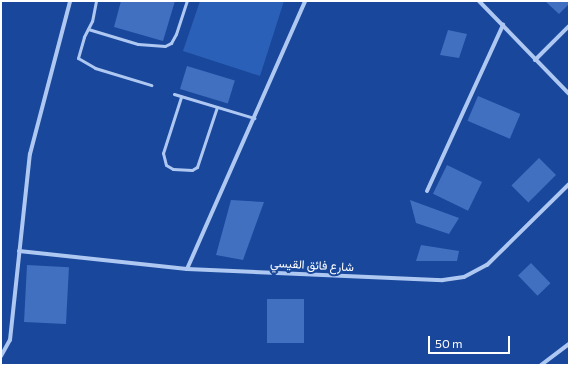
<!DOCTYPE html>
<html>
<head>
<meta charset="utf-8">
<style>
  body { margin:0 }
  #map { position:relative; width:570px; height:366px; overflow:hidden; background:#18479b; font-family:Commissioner,Vazirmatn,sans-serif }
  div>[style] { position:absolute }
  .green>* { inset:0; background:#2b60b8 }
  .building>* { inset:0; background:#4170c1; transform-origin:0 0 }
  .service>* { height:3px; margin:-1.5px; padding:0 1.5px; transform-origin:1.5px; border-radius:1.5px; background:#aec8f2 }
  .minor>* { height:4px; margin:-2px; padding:0 2px; transform-origin:2px; border-radius:2px; background:#aec8f2 }
  span { translate:-50% -50%; white-space:nowrap; text-align:center; line-height:1.15; -webkit-text-stroke:4px #18479b; paint-order:stroke }
  .street-label { font-size:12px; color:#fff }
  .frame { position:absolute; inset:0; border:2px solid #fff; pointer-events:none }
  .scale { position:absolute; left:428px; top:336px; width:82px; height:18px; box-sizing:border-box; border:2px solid #fff; border-top:0; padding-left:5px; font-size:12px; line-height:14px; white-space:nowrap; color:#fff; -webkit-text-stroke:3px #18479b; paint-order:stroke }
</style>
</head>
<body>
<div id="map">
  <div class="green">
    <div style="clip-path:polygon(200px 1px,284px 1px,260px 76px,183px 51px)"></div>
  </div>
  <div class="building">
    <div style="clip-path:polygon(121px 1px,175px 1px,163px 41px,114px 27px)"></div>
    <div style="clip-path:polygon(545px 1px,569px 1px,569px 4px,559px 14px)"></div>
    <div style="clip-path:polygon(448px 30px,467px 34px,459px 58px,440px 55px)"></div>
    <div style="left:187px;top:66px;width:50px;height:24px;rotate:17deg"></div>
    <div style="left:478px;top:96px;width:46px;height:27px;rotate:23deg"></div>
    <div style="left:539px;top:158px;width:24px;height:39px;rotate:45deg"></div>
    <div style="left:447px;top:165px;width:39px;height:32px;rotate:26deg"></div>
    <div style="clip-path:polygon(231px 200px,264px 202px,243px 260px,216px 255px)"></div>
    <div style="clip-path:polygon(410px 200px,459px 218px,449px 234px,416px 223px)"></div>
    <div style="clip-path:polygon(421px 245px,459px 251px,457px 261px,416px 261px)"></div>
    <div style="left:531px;top:263px;width:28px;height:18px;rotate:46deg"></div>
    <div style="left:27px;top:265px;width:42px;height:57px;rotate:3deg"></div>
    <div style="left:267px;top:299px;width:37px;height:44px"></div>
  </div>
  <div class="service">
    <div style="left:96px;top:1px;width:20px;rotate:101deg"></div>
    <div style="left:92px;top:21px;width:18px;rotate:117deg"></div>
    <div style="left:84px;top:37px;width:22px;rotate:106deg"></div>
    <div style="left:78px;top:58px;width:20px;rotate:30deg"></div>
    <div style="left:95px;top:68px;width:59px;rotate:16.9deg"></div>
    <div style="left:88px;top:29px;width:52px;rotate:16.7deg"></div>
    <div style="left:138px;top:44px;width:27px;rotate:4deg"></div>
    <div style="left:165px;top:46px;width:7px;rotate:-27deg"></div>
    <div style="left:171px;top:43px;width:10px;rotate:-61deg"></div>
    <div style="left:176px;top:34px;width:35px;rotate:-72deg"></div>
    <div style="left:174px;top:94px;width:84px;rotate:16.7deg"></div>
    <div style="left:181px;top:97px;width:59px;rotate:107.8deg"></div>
    <div style="left:163px;top:153px;width:12px;rotate:76deg"></div>
    <div style="left:166px;top:165px;width:8px;rotate:30deg"></div>
    <div style="left:173px;top:169px;width:19px;rotate:3deg"></div>
    <div style="left:192px;top:170px;width:6px;rotate:-31deg"></div>
    <div style="left:197px;top:167px;width:63px;rotate:-71.6deg"></div>
  </div>
  <div class="minor">
    <div style="left:479px;top:1px;width:129px;rotate:45.9deg"></div>
    <div style="left:535px;top:60px;width:48px;rotate:-45deg"></div>
    <div style="left:427px;top:191px;width:183px;rotate:-65.4deg"></div>
    <div style="left:19px;top:251px;width:169px;rotate:6.1deg"></div>
    <div style="left:187px;top:269px;width:256px;rotate:2.5deg"></div>
    <div style="left:443px;top:280px;width:21px;rotate:-8deg"></div>
    <div style="left:464px;top:277px;width:26px;rotate:-28deg"></div>
    <div style="left:487px;top:265px;width:115px;rotate:-44.6deg"></div>
    <div style="left:187px;top:269px;width:293px;rotate:-66.2deg"></div>
    <div style="left:1px;top:356px;width:18px;rotate:-61deg"></div>
    <div style="left:10px;top:340px;width:187px;rotate:-83.9deg"></div>
    <div style="left:30px;top:154px;width:158px;rotate:-75.3deg"></div>
    <div style="left:541px;top:365px;width:35px;rotate:-37deg"></div>
  </div>
  <div class="street-label">
    <span style="left:312px;top:265px;rotate:3deg">شارع فائق القيسي</span>
  </div>
  <div class="frame"></div>
  <div class="scale">50 m</div>
</div>
</body>
</html>
